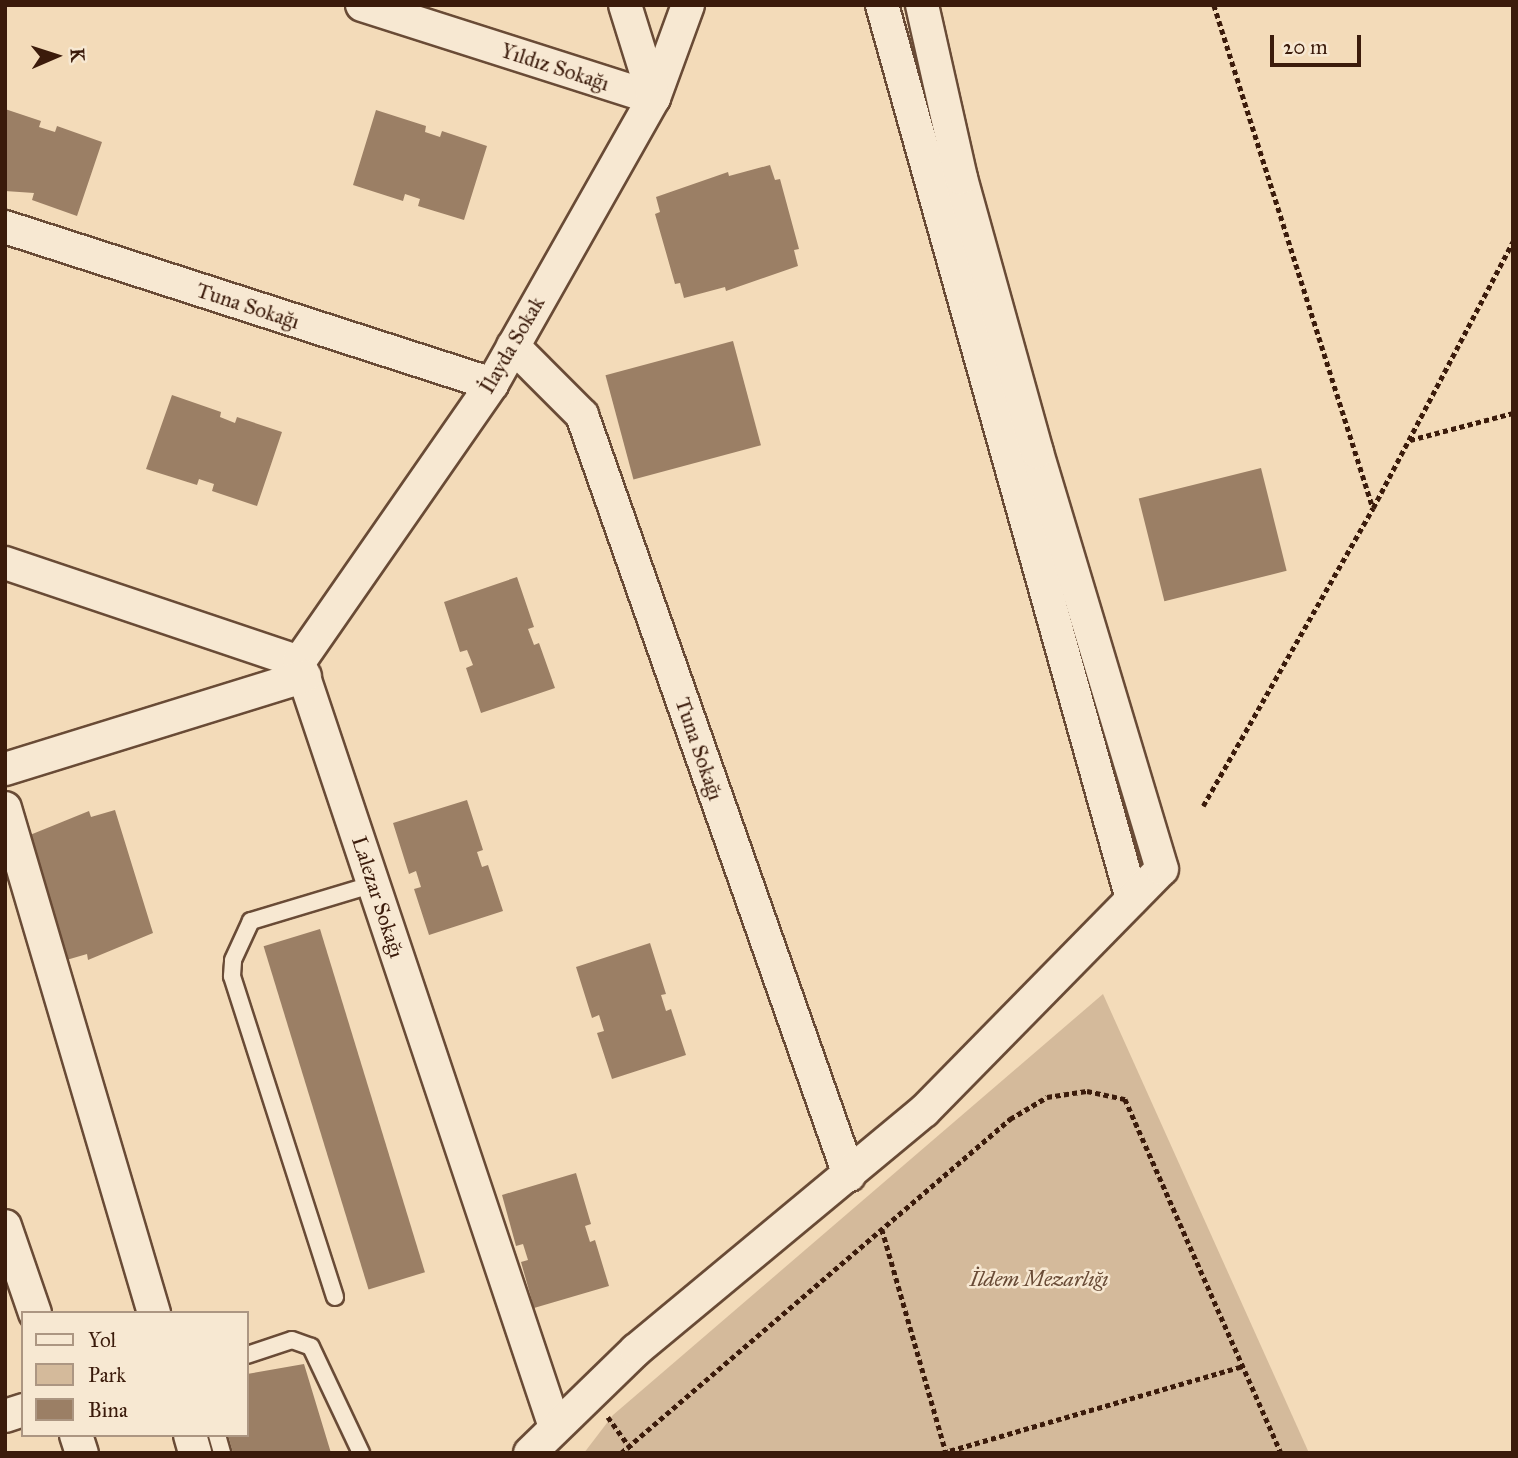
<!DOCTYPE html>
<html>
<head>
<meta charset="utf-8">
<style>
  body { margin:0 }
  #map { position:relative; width:1518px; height:1458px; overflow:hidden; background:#f3dbb9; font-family:"IM FELL Great Primer",serif }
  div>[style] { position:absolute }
  .green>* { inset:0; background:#d4ba9b }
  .building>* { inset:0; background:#9b7f65; transform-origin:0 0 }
  .path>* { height:4.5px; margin-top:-2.25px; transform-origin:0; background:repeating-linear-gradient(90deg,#3b1b0b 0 5px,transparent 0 8.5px) }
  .roads { filter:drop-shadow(2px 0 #694b36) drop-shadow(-2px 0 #694b36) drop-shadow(0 2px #694b36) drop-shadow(0 -2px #694b36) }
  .lane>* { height:16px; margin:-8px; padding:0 8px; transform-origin:8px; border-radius:8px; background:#f7e8d2 }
  .street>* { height:32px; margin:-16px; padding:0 16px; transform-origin:16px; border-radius:16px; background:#f7e8d2 }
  span { translate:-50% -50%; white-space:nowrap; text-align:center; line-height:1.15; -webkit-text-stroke:5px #f7e8d2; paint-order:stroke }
  .street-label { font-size:21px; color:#3b1b0b }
  .park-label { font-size:21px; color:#694b36; font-style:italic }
  .frame { position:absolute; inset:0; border:7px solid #3b1b0b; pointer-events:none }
  .legend { position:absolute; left:21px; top:1311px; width:228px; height:126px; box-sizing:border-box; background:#f7e8d2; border:2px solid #ac9682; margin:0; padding:9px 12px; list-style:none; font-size:21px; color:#3b1b0b }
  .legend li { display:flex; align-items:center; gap:14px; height:35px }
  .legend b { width:35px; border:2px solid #ac9682 }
  .north { position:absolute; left:21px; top:21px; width:70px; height:70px; -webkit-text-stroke:5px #f7e8d2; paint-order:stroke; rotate:87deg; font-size:19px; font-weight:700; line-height:28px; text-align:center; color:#3b1b0b }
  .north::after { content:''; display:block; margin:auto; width:24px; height:32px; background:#3b1b0b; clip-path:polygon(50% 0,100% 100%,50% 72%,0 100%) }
  .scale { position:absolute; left:1270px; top:35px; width:91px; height:32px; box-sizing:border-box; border:4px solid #3b1b0b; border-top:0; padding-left:9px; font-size:21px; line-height:24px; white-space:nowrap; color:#3b1b0b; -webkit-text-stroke:5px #f7e8d2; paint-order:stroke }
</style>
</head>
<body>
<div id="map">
  <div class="green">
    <div style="clip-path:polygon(1103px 994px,1309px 1453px,584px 1453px,613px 1415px)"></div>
  </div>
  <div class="building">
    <div style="clip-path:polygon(5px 109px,41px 121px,39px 127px,55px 132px,57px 126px,102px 142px,77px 216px,32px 200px,34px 193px,5px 191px)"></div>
    <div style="clip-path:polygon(376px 110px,426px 126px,425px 132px,440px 137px,442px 131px,487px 146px,464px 220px,418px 206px,420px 199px,405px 194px,403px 201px,353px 185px)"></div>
    <div style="clip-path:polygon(770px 165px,775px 180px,780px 179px,799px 249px,794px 250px,798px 266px,726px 291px,725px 287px,684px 298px,680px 283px,675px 284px,655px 214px,660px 212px,656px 197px,728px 172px,729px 176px)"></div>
    <div style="left:733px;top:341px;width:108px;height:132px;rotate:75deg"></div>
    <div style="clip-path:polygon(172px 395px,221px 412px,220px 417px,235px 423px,237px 417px,282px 432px,257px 506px,212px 491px,214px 484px,199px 479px,197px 485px,146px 469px)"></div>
    <div style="left:1261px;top:468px;width:106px;height:126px;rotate:76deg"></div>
    <div style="clip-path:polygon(517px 577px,534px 627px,528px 629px,534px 645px,539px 643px,555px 688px,481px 713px,466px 668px,473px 665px,467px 650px,460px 652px,444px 602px)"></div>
    <div style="clip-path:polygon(467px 800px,483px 850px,477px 852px,482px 867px,488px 865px,503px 911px,429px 935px,414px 889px,421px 887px,416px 871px,409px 874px,393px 823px)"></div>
    <div style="clip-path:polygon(115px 810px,153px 933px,88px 960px,87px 954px,63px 961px,25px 837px,89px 811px,91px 817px)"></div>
    <div style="left:320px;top:929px;width:359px;height:59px;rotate:73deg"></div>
    <div style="clip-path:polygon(650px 943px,666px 994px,661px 995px,666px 1011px,671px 1009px,686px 1055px,612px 1079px,597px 1033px,604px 1031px,599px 1015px,592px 1018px,576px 967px)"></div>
    <div style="clip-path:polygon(576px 1173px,591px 1224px,585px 1226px,590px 1242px,595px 1240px,609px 1286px,534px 1308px,521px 1262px,528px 1260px,523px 1244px,516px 1246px,502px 1195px)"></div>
    <div style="clip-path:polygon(304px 1364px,331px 1453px,233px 1453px,228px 1435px,247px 1435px,247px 1374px)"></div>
  </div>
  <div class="path">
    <div style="left:1214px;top:5px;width:528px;rotate:72.46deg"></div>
    <div style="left:1410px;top:440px;width:106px;rotate:-14.7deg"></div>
    <div style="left:1203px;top:806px;width:343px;rotate:-60.3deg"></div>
    <div style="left:1373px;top:508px;width:301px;rotate:-62.3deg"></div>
    <div style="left:882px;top:1229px;width:232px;rotate:74deg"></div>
    <div style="left:608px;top:1417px;width:44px;rotate:54.2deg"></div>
    <div style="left:621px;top:1453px;width:513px;rotate:-40.65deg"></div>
    <div style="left:1010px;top:1119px;width:43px;rotate:-30.7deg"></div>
    <div style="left:1047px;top:1097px;width:40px;rotate:-8.5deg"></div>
    <div style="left:1087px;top:1091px;width:39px;rotate:12deg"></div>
    <div style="left:1125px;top:1099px;width:387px;rotate:66.2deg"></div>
    <div style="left:942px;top:1453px;width:313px;rotate:-16.1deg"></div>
  </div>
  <div class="roads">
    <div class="lane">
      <div style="left:335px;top:1297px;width:337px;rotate:-107.8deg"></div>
      <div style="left:232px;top:976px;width:16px;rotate:-86deg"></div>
      <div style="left:233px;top:960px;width:43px;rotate:-65.2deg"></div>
      <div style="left:251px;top:921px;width:128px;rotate:-16.7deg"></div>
      <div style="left:247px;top:1355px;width:47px;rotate:-18.4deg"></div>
      <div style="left:292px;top:1340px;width:20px;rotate:20deg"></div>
      <div style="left:311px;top:1347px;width:117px;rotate:64.7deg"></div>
      <div style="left:217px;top:1435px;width:19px;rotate:74deg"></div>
    </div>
    <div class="street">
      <div style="left:362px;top:5px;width:306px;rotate:17.7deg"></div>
      <div style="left:654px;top:98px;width:99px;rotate:-69.9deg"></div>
      <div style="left:882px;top:5px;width:928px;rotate:74.38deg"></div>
      <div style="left:5px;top:227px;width:512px;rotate:17.87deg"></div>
      <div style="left:513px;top:346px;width:98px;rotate:45deg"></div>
      <div style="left:582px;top:415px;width:806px;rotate:70.64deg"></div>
      <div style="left:5px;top:563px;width:310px;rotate:18.6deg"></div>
      <div style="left:299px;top:662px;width:807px;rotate:71.5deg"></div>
      <div style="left:299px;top:662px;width:338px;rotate:-55.2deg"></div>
      <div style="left:492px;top:384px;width:329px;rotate:-60.5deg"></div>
      <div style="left:654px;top:98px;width:97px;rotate:-107.3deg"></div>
      <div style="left:5px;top:769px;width:314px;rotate:-17.2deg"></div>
      <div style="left:5px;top:808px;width:527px;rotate:73.56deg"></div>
      <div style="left:5px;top:1226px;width:92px;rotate:71deg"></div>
      <div style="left:5px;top:1416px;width:19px;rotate:-18deg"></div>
      <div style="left:76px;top:1435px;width:19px;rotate:72deg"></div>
      <div style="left:190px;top:1435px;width:19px;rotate:74deg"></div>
      <div style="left:530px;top:1453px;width:148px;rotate:-44.2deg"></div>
      <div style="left:636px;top:1350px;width:374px;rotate:-39.7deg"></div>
      <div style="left:924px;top:1111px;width:339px;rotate:-45.5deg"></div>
      <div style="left:1162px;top:869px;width:435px;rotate:-106.7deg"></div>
      <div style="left:1037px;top:452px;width:284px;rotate:-105.5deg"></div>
      <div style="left:961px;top:178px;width:177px;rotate:-102.7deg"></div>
    </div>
  </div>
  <div class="street-label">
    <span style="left:555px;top:67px;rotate:18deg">Yıldız Sokağı</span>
    <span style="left:248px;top:306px;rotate:18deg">Tuna Sokağı</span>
    <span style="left:512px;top:345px;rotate:-60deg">İlayda Sokak</span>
    <span style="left:699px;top:749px;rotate:71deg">Tuna Sokağı</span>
    <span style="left:378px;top:897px;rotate:72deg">Lalezar Sokağı</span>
  </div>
  <div class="park-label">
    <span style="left:1039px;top:1279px">İldem Mezarlığı</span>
  </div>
  <div class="frame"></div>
  <ul class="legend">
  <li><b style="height:9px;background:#f7e8d2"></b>Yol</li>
  <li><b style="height:19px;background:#d4ba9b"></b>Park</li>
  <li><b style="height:19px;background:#9b7f65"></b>Bina</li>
  </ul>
  <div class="north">K</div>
  <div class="scale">20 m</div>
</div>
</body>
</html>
